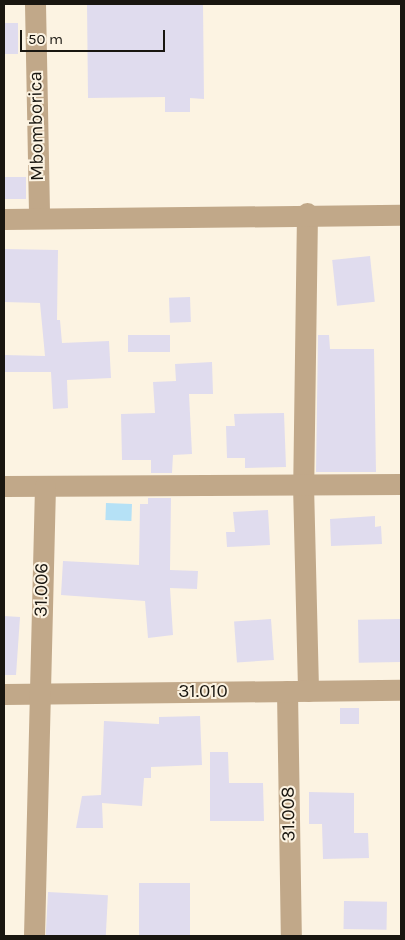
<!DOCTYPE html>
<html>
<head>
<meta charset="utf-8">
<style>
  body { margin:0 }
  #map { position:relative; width:405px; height:940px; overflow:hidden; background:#fcf3e2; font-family:Karla,sans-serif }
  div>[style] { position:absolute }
  .water>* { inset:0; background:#b5e1f6; transform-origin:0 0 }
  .building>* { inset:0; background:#e0dcee; transform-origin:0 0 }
  .minor>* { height:21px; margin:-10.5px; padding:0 10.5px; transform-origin:10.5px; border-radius:10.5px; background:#c1a889 }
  span { translate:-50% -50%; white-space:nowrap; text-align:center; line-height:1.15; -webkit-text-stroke:4px #fcf3e2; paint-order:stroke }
  .street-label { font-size:19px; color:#191610 }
  .frame { position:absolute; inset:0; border:5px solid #191610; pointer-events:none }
  .scale { position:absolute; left:20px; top:30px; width:145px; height:22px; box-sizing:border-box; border:2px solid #191610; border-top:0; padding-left:6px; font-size:15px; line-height:18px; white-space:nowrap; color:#191610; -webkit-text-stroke:4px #fcf3e2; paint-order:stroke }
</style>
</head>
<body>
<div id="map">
  <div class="water">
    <div style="left:106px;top:503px;width:26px;height:17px;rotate:2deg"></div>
  </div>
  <div class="building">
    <div style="clip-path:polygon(87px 4px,203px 4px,204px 99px,190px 98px,190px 112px,165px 112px,165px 97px,88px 98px)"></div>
    <div style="left:4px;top:23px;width:14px;height:31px"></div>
    <div style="left:26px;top:177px;width:22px;height:22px;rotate:90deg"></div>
    <div style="clip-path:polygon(4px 249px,58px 250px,57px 320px,60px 320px,62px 343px,109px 341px,111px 378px,67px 380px,68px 408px,53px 409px,51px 372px,4px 372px,4px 355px,45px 356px,40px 303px,4px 302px)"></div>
    <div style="left:370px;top:256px;width:46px;height:38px;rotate:84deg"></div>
    <div style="left:190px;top:297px;width:25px;height:21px;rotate:88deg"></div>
    <div style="left:170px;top:335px;width:17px;height:42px;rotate:90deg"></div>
    <div style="clip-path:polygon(318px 335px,329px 335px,330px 349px,374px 349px,376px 472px,316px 472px)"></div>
    <div style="clip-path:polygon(212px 362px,213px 394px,189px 394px,192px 454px,173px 455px,172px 473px,151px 473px,151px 460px,122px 460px,121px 414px,155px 413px,153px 382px,176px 381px,175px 364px)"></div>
    <div style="clip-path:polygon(284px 413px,286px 467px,245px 468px,245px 458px,227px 458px,226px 426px,235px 426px,234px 414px)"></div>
    <div style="clip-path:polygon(148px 498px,171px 498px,170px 570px,198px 571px,197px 589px,170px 588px,173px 635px,148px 638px,145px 601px,61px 595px,63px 561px,139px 565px,140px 504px,148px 504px)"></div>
    <div style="clip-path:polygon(268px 510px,270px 545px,227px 547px,226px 532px,235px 532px,233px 512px)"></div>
    <div style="clip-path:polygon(375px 516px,375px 527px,381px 526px,382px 544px,331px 546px,330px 519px)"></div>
    <div style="clip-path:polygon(4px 616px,20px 617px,16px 675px,4px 675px)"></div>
    <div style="left:271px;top:619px;width:41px;height:37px;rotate:86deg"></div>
    <div style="left:400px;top:619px;width:43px;height:42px;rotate:89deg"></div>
    <div style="left:340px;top:708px;width:19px;height:16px"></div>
    <div style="clip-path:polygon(200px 716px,202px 765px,151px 767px,151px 778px,144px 778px,142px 806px,102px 803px,103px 828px,76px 828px,82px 796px,101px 795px,104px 721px,159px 724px,159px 717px)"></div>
    <div style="clip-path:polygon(210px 752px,228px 752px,229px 783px,263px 783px,264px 821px,210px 821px)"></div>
    <div style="clip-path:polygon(309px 792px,354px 793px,354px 833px,368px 833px,369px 858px,323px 859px,322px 824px,309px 824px)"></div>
    <div style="left:139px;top:883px;width:51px;height:53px"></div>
    <div style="left:48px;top:892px;width:60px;height:44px;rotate:3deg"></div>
    <div style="left:344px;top:901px;width:43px;height:28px;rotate:1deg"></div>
  </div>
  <div class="minor">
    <div style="left:35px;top:4px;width:214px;rotate:88.9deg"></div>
    <div style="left:307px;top:213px;width:271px;rotate:90.8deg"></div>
    <div style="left:303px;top:484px;width:207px;rotate:88.6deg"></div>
    <div style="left:4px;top:219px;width:397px;rotate:-0.6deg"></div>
    <div style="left:4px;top:486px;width:397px;rotate:-0.3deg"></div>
    <div style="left:287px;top:691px;width:245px;rotate:89.1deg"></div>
    <div style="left:4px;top:694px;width:397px;rotate:-0.6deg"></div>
    <div style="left:34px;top:936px;width:450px;rotate:-88.6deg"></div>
  </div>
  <div class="street-label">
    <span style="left:37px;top:126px;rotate:-91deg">Mbomborica</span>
    <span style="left:42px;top:590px;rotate:-89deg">31.006</span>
    <span style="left:203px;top:692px">31.010</span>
    <span style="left:289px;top:814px;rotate:-91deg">31.008</span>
  </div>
  <div class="frame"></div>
  <div class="scale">50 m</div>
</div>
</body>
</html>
